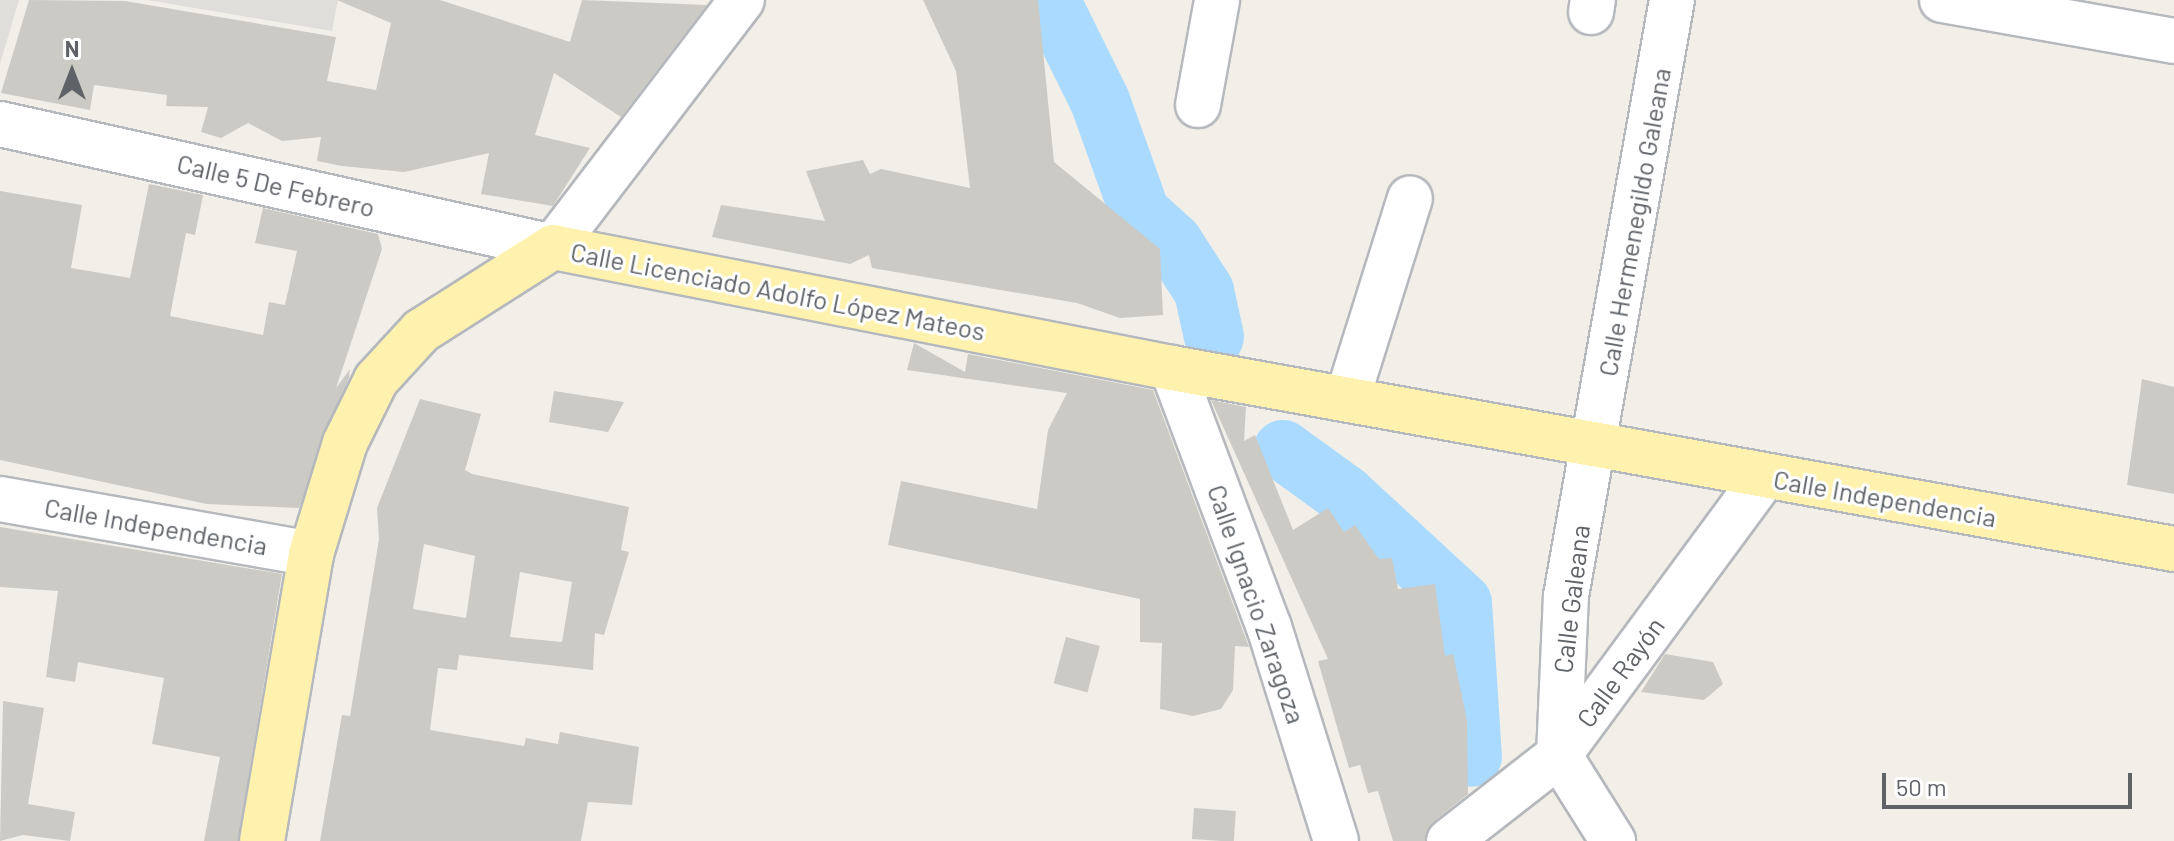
<!DOCTYPE html>
<html>
<head>
<meta charset="utf-8">
<style>
  body { margin:0 }
  #map { position:relative; width:2174px; height:841px; overflow:hidden; background:#f1efe8; font-family:Barlow,sans-serif }
  div>[style] { position:absolute }
  .industrial>* { inset:0; background:#e0deda }
  .river>* { height:60px; margin:-30px; padding:0 30px; transform-origin:30px; border-radius:30px; background:#aadaff }
  .building>* { inset:0; background:#cccac5; transform-origin:0 0 }
  .roads { filter:drop-shadow(2px 0 #b5b8bc) drop-shadow(-2px 0 #b5b8bc) drop-shadow(0 2px #b5b8bc) drop-shadow(0 -2px #b5b8bc) }
  .minor>* { height:44px; margin:-22px; padding:0 22px; transform-origin:22px; border-radius:22px; background:#fff }
  .major>* { height:44px; margin:-22px; padding:0 22px; transform-origin:22px; border-radius:22px; background:#fff2af }
  span { translate:-50% -50%; white-space:nowrap; text-align:center; line-height:1.15; -webkit-text-stroke:6px #fff; paint-order:stroke }
  .street-label { font-size:26px; color:#5f6368 }
  .north { position:absolute; left:32px; top:32px; width:80px; height:80px; -webkit-text-stroke:6px #fff; paint-order:stroke; rotate:0deg; font-size:22px; font-weight:700; line-height:32px; text-align:center; color:#5f6368 }
  .north::after { content:''; display:block; margin:auto; width:28px; height:36px; background:#5f6368; clip-path:polygon(50% 0,100% 100%,50% 72%,0 100%) }
  .scale { position:absolute; left:1882px; top:773px; width:250px; height:36px; box-sizing:border-box; border:4px solid #5f6368; border-top:0; padding-left:10px; font-size:24px; line-height:28px; white-space:nowrap; color:#5f6368; -webkit-text-stroke:6px #fff; paint-order:stroke }
</style>
</head>
<body>
<div id="map">
  <div class="industrial">
    <div style="clip-path:polygon(0 0,19px 0,0 64px)"></div>
    <div style="clip-path:polygon(147px 0,338px 0,332px 31px)"></div>
  </div>
  <div class="river">
    <div style="left:1050px;top:0;width:113px;rotate:63.7deg"></div>
    <div style="left:1100px;top:101px;width:119px;rotate:70.3deg"></div>
    <div style="left:1140px;top:213px;width:45px;rotate:42.3deg"></div>
    <div style="left:1173px;top:243px;width:57px;rotate:57.1deg"></div>
    <div style="left:1204px;top:291px;width:47px;rotate:77.7deg"></div>
    <div style="left:1283px;top:450px;width:77px;rotate:36deg"></div>
    <div style="left:1345px;top:495px;width:159px;rotate:42.7deg"></div>
    <div style="left:1462px;top:603px;width:154px;rotate:86.3deg"></div>
  </div>
  <div class="building">
    <div style="clip-path:polygon(29px 0,125px 1px,336px 37px,327px 81px,376px 90px,391px 23px,337px 0,440px 0,570px 42px,582px 0,707px 5px,621px 117px,554px 73px,535px 135px,590px 148px,553px 206px,481px 194px,489px 153px,404px 172px,342px 166px,317px 161px,321px 137px,282px 141px,248px 123px,221px 138px,201px 132px,208px 107px,166px 106px,167px 95px,94px 85px,90px 110px,1px 93px)"></div>
    <div style="clip-path:polygon(923px 0,1038px 0,1054px 162px,1160px 249px,1163px 315px,1120px 318px,1077px 303px,872px 268px,869px 255px,850px 264px,712px 237px,721px 205px,825px 221px,806px 171px,863px 160px,870px 174px,881px 169px,970px 188px,956px 71px)"></div>
    <div style="clip-path:polygon(149px 184px,203px 195px,195px 235px,186px 233px,170px 316px,263px 335px,269px 302px,285px 305px,297px 251px,255px 243px,263px 208px,378px 234px,382px 249px,336px 388px,350px 369px,349px 378px,299px 508px,207px 504px,0 460px,0 191px,82px 205px,71px 268px,130px 278px)"></div>
    <div style="clip-path:polygon(914px 343px,965px 372px,968px 354px,1153px 390px,1249px 647px,1235px 646px,1233px 690px,1221px 709px,1193px 716px,1160px 709px,1162px 643px,1140px 642px,1140px 599px,888px 545px,901px 481px,1037px 509px,1048px 430px,1067px 393px,907px 370px)"></div>
    <div style="clip-path:polygon(2142px 379px,2174px 387px,2174px 494px,2127px 485px)"></div>
    <div style="clip-path:polygon(554px 391px,624px 402px,608px 432px,549px 422px)"></div>
    <div style="clip-path:polygon(evenodd,420px 399px,481px 414px,465px 470px,472px 474px,629px 507px,621px 550px,629px 552px,604px 635px,595px 633px,593px 670px,459px 655px,457px 670px,438px 668px,430px 730px,524px 746px,526px 738px,558px 744px,560px 732px,639px 747px,632px 805px,588px 802px,581px 841px,320px 841px,342px 715px,350px 716px,379px 539px,377px 508px,420px 399px,424px 544px,475px 556px,466px 618px,413px 609px,424px 544px,420px 399px,520px 572px,572px 582px,562px 642px,510px 637px,520px 572px)"></div>
    <div style="clip-path:polygon(1211px 400px,1246px 407px,1244px 441px,1255px 435px,1293px 530px,1328px 508px,1344px 532px,1355px 525px,1379px 559px,1392px 558px,1398px 589px,1435px 584px,1445px 656px,1453px 654px,1467px 720px,1468px 794px,1433px 822px,1425px 841px,1393px 841px,1378px 791px,1368px 793px,1360px 765px,1349px 768px,1318px 661px,1328px 659px)"></div>
    <div style="clip-path:polygon(0 527px,282px 574px,238px 841px,204px 841px,220px 757px,152px 744px,164px 678px,78px 662px,75px 682px,46px 677px,58px 591px,0 587px)"></div>
    <div style="left:1066px;top:637px;width:35px;height:48px;rotate:15deg"></div>
    <div style="clip-path:polygon(1665px 654px,1713px 662px,1723px 684px,1704px 700px,1641px 692px)"></div>
    <div style="clip-path:polygon(3px 701px,44px 708px,28px 804px,75px 812px,70px 841px,23px 835px,0 841px)"></div>
    <div style="left:1194px;top:808px;width:42px;height:31px;rotate:4deg"></div>
  </div>
  <div class="roads">
    <div class="minor">
      <div style="left:1942px;top:0;width:236px;rotate:10deg"></div>
      <div style="left:1591px;top:12px;width:12px;rotate:-81deg"></div>
      <div style="left:1198px;top:105px;width:107px;rotate:-79.7deg"></div>
      <div style="left:0;top:124px;width:567px;rotate:12.54deg"></div>
      <div style="left:553px;top:247px;width:311px;rotate:-52.6deg"></div>
      <div style="left:1172px;top:368px;width:277px;rotate:69.5deg"></div>
      <div style="left:1269px;top:627px;width:224px;rotate:72.6deg"></div>
      <div style="left:1348px;top:396px;width:207px;rotate:-72.6deg"></div>
      <div style="left:0;top:499px;width:316px;rotate:10deg"></div>
      <div style="left:1559px;top:755px;width:159px;rotate:-87.5deg"></div>
      <div style="left:1566px;top:596px;width:605px;rotate:-79.92deg"></div>
      <div style="left:1559px;top:755px;width:102px;rotate:57.9deg"></div>
      <div style="left:1449px;top:841px;width:140px;rotate:-38deg"></div>
      <div style="left:1559px;top:755px;width:345px;rotate:-53.6deg"></div>
    </div>
    <div class="major">
      <div style="left:262px;top:841px;width:291px;rotate:-80.3deg"></div>
      <div style="left:311px;top:554px;width:116px;rotate:-73deg"></div>
      <div style="left:345px;top:443px;width:70px;rotate:-63.8deg"></div>
      <div style="left:376px;top:380px;width:67px;rotate:-47.4deg"></div>
      <div style="left:421px;top:331px;width:156px;rotate:-32.5deg"></div>
      <div style="left:553px;top:247px;width:631px;rotate:11.06deg"></div>
      <div style="left:1172px;top:368px;width:1018px;rotate:10.24deg"></div>
    </div>
  </div>
  <div class="street-label">
    <span style="left:276px;top:185px;rotate:13deg">Calle 5 De Febrero</span>
    <span style="left:1634px;top:222px;rotate:-80deg">Calle Hermenegildo Galeana</span>
    <span style="left:778px;top:291px;rotate:11deg">Calle Licenciado Adolfo López Mateos</span>
    <span style="left:1885px;top:498px;rotate:10deg">Calle Independencia</span>
    <span style="left:156px;top:526px;rotate:10deg">Calle Independencia</span>
    <span style="left:1571px;top:599px;rotate:-83deg">Calle Galeana</span>
    <span style="left:1257px;top:604px;rotate:71deg">Calle Ignacio Zaragoza</span>
    <span style="left:1620px;top:672px;rotate:-54deg">Calle Rayón</span>
  </div>
  <div class="north">N</div>
  <div class="scale">50 m</div>
</div>
</body>
</html>
